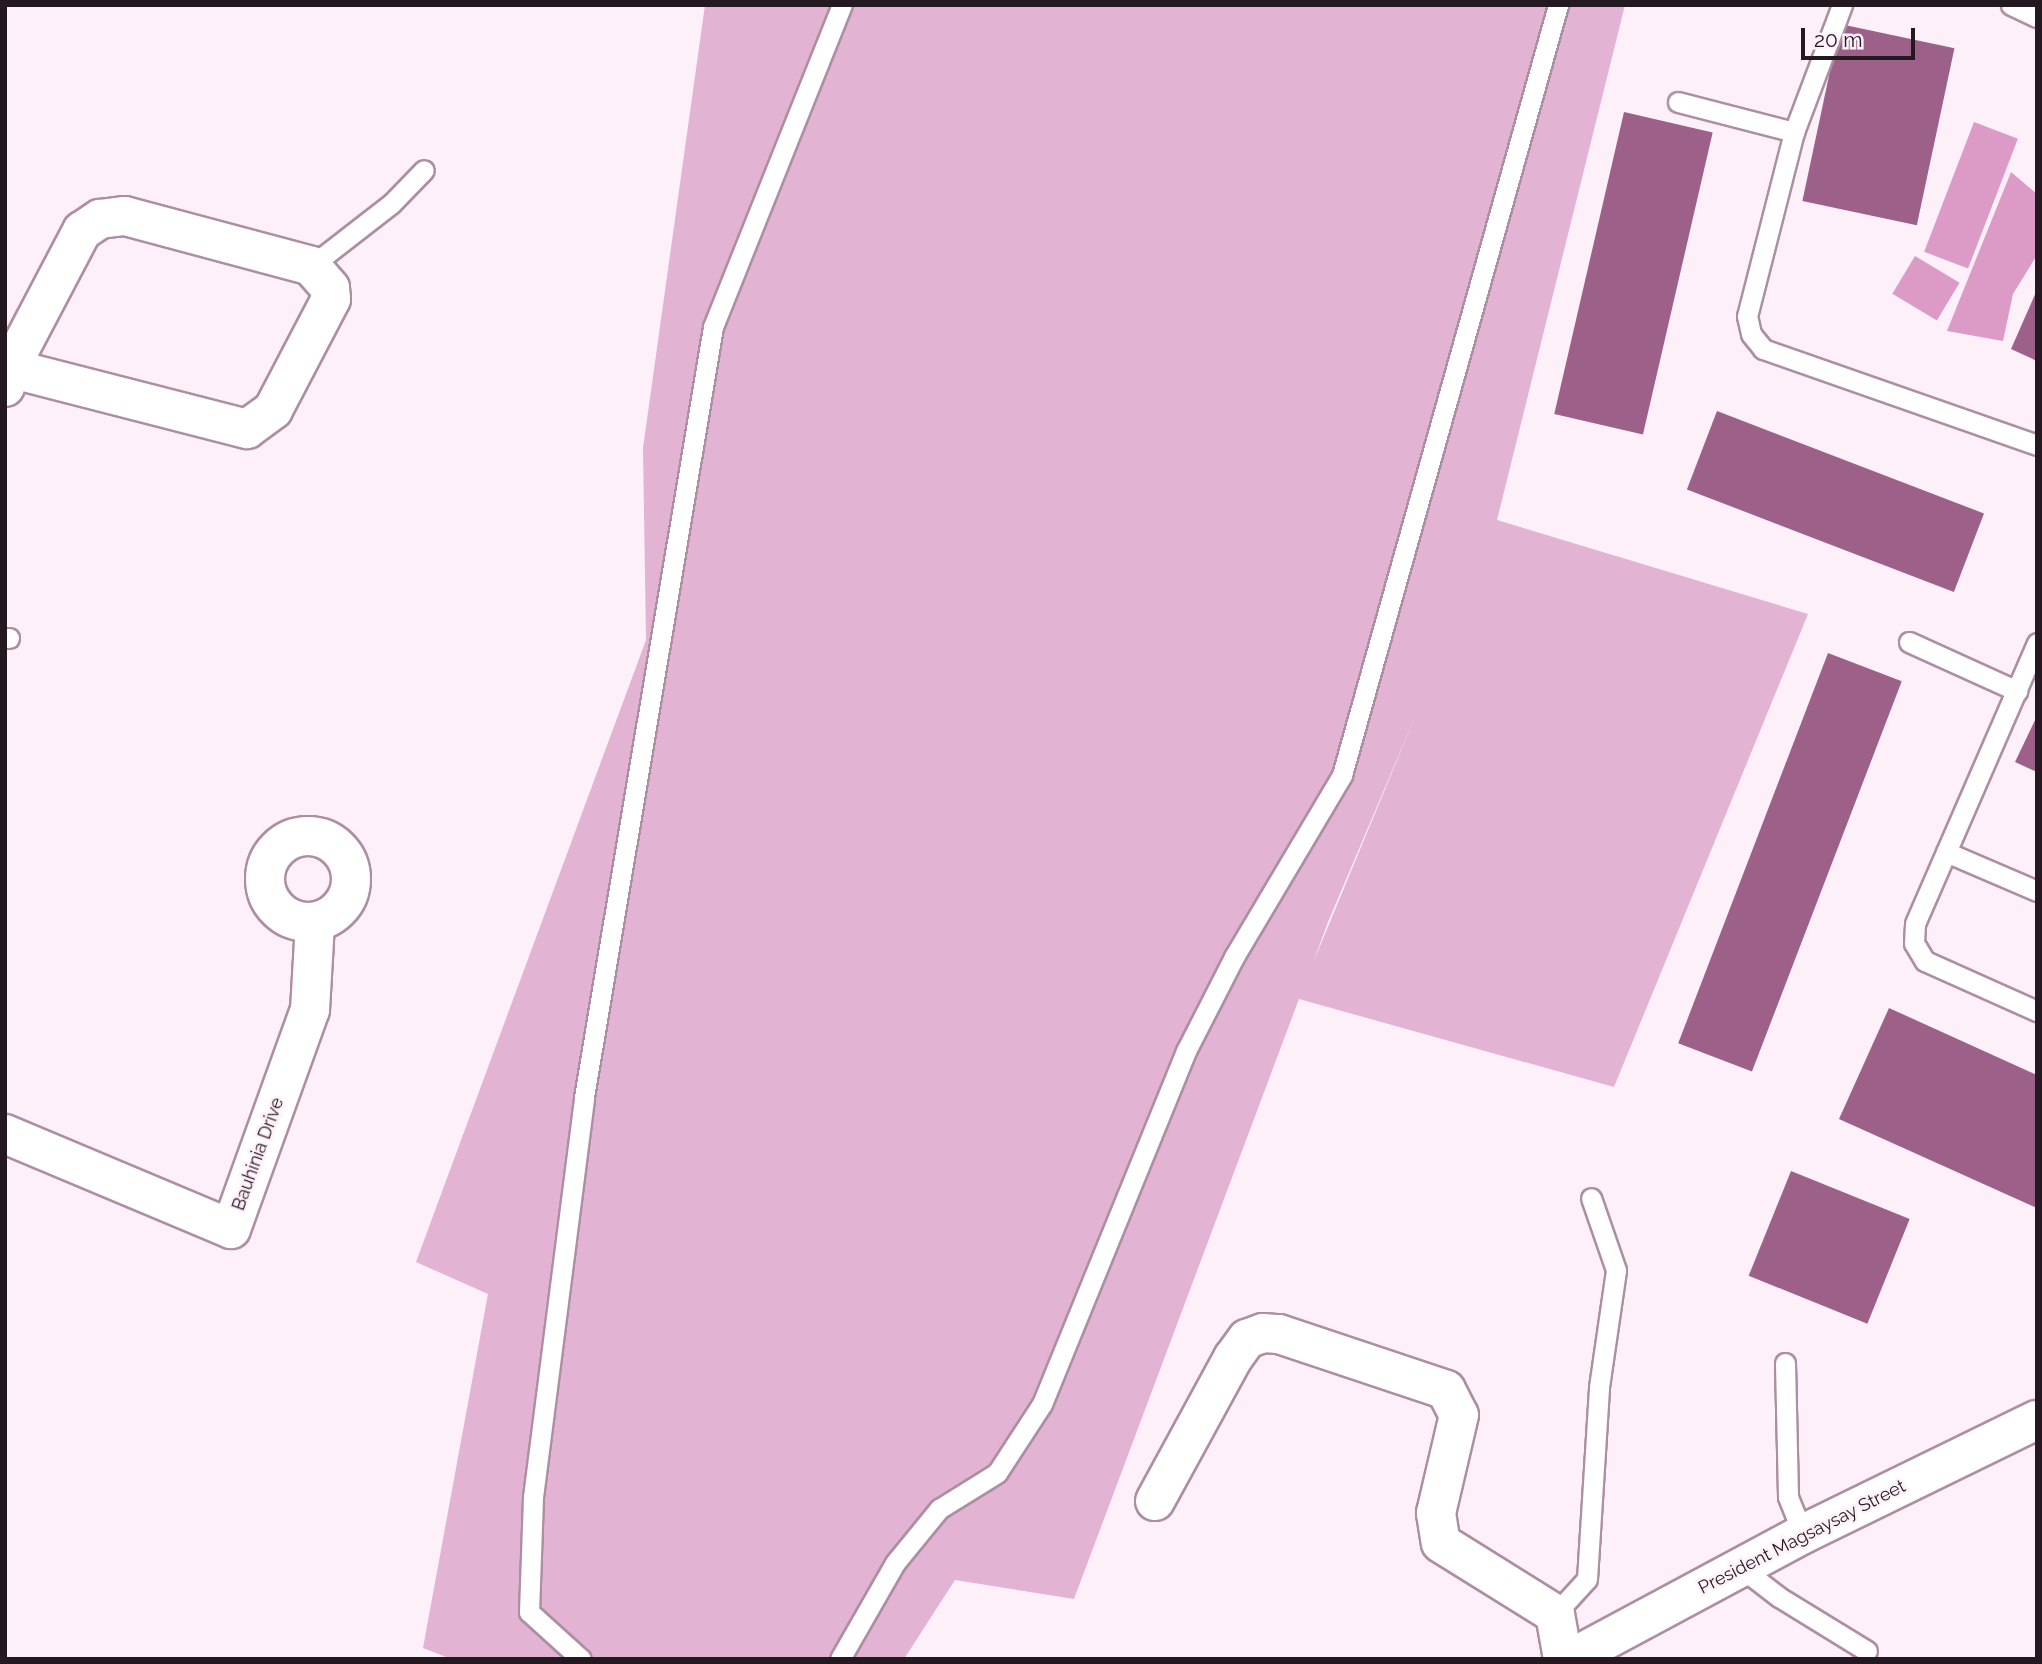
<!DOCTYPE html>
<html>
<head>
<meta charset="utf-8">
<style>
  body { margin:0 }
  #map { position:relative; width:2042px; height:1664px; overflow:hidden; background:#fef0f9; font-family:Raleway,sans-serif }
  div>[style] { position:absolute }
  .green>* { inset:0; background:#e2b3d2 }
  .water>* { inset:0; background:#dc9bc6; transform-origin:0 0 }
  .building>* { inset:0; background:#9c6089; transform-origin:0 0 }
  .roads { filter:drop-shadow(2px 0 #ad8ea2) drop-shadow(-2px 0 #ad8ea2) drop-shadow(0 2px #ad8ea2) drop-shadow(0 -2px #ad8ea2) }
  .service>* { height:19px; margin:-9.5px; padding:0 9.5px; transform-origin:9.5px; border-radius:9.5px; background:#fff }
  .minor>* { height:38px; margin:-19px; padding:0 19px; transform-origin:19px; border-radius:19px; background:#fff }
  .minor>.ring { margin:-19px; padding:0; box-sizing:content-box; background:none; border:38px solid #fff; border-radius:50% }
  span { translate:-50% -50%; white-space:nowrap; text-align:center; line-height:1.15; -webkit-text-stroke:5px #fef0f9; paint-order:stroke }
  .street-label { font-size:18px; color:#251921 }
  .frame { position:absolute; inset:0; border:7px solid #251921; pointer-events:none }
  .scale { position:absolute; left:1801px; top:28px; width:114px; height:32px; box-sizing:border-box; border:4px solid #251921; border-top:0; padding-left:9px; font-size:21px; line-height:24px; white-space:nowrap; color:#251921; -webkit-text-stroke:5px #fef0f9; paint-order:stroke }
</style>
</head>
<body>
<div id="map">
  <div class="green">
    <div style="clip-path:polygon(evenodd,705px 5px,1625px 5px,1497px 520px,1808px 614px,1614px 1087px,1299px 999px,1074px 1599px,955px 1580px,904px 1659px,451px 1659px,423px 1648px,488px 1294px,416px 1262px,646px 640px,643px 448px,705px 5px,1417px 712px,1313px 963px,1328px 922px,1417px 712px)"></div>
  </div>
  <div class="water">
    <div style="left:1974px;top:122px;width:47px;height:139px;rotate:21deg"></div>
    <div style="clip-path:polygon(2011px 172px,2037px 194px,2037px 255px,2013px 294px,2003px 341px,1947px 331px)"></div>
    <div style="left:1915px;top:256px;width:52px;height:44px;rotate:31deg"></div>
  </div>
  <div class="building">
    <div style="left:1840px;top:24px;width:117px;height:181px;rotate:12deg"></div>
    <div style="left:1624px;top:112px;width:91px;height:310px;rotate:13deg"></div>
    <div style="clip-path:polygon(2037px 290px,2037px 361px,2011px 349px)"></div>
    <div style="left:1717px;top:411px;width:286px;height:84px;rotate:21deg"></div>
    <div style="left:1828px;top:653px;width:79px;height:418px;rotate:21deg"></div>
    <div style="clip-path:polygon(2037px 716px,2037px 772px,2015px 762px)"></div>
    <div style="clip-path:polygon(1889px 1008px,2037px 1075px,2037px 1208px,1839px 1119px)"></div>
    <div style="left:1791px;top:1171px;width:128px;height:113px;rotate:22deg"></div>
  </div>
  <div class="roads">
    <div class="service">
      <div style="left:1842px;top:5px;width:136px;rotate:110.7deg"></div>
      <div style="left:1794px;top:132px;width:190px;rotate:104.3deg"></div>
      <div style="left:1747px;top:316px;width:18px;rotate:77deg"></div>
      <div style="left:1751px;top:334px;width:19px;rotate:51deg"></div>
      <div style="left:1763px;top:349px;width:290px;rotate:19.3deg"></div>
      <div style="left:2011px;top:5px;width:29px;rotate:25deg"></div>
      <div style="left:1678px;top:102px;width:120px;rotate:14.5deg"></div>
      <div style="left:311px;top:266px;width:101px;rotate:-37.8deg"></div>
      <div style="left:391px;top:204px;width:47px;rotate:-45.9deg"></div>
      <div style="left:5px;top:638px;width:4px"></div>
      <div style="left:1909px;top:642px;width:119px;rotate:24.4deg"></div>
      <div style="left:2037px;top:643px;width:306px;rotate:113.5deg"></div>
      <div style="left:1915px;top:924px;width:19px;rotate:93deg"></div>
      <div style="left:1914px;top:943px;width:21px;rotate:59deg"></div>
      <div style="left:1925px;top:961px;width:123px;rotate:24.1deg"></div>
      <div style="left:1946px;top:852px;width:99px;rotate:23.2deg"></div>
      <div style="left:1785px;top:1363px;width:134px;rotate:88.7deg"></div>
      <div style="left:1788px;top:1497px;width:40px;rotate:68deg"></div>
      <div style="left:1740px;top:1567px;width:49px;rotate:37.6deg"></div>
      <div style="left:1779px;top:1597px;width:103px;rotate:31.5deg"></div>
      <div style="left:1555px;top:1614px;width:47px;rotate:-47.6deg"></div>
      <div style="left:1587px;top:1579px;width:192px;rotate:-86.4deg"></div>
      <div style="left:1599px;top:1387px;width:118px;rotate:-81.7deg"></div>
      <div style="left:1616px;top:1270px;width:76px;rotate:-109.1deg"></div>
      <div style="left:581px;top:1659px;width:70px;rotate:-137.9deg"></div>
      <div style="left:529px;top:1612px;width:115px;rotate:-88deg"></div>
      <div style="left:533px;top:1497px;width:403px;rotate:-82.7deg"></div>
      <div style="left:584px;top:1097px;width:781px;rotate:-80.49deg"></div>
      <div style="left:713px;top:327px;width:347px;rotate:-68.2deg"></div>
      <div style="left:840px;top:1659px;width:111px;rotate:-60.2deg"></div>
      <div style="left:895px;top:1563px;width:70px;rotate:-50.8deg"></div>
      <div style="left:939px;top:1509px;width:68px;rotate:-31.8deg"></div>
      <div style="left:997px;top:1473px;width:82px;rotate:-56.9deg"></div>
      <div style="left:1042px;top:1404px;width:381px;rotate:-67.8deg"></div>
      <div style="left:1186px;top:1051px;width:106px;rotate:-62.9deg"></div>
      <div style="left:1234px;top:957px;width:212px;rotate:-59.3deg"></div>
      <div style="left:1342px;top:775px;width:800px;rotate:-74.33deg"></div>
    </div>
    <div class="minor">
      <div style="left:5px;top:387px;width:20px;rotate:-75deg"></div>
      <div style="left:10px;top:368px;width:155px;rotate:-62.3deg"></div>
      <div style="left:82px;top:231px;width:22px;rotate:-34deg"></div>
      <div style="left:100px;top:219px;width:25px;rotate:-7deg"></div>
      <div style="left:125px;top:216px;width:193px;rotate:15deg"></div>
      <div style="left:311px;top:266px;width:29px;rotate:49deg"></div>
      <div style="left:330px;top:288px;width:11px;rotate:85deg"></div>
      <div style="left:331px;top:299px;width:125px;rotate:117.6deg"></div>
      <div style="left:273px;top:410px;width:32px;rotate:144deg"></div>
      <div style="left:247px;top:429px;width:245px;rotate:-165.6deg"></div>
      <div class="ring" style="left:265px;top:836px;width:48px;height:48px"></div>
      <div style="left:5px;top:1134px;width:245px;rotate:22.8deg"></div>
      <div style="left:231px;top:1229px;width:233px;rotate:-70.2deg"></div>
      <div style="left:310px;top:1010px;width:87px;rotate:-86.7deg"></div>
      <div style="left:1155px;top:1501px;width:163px;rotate:-61.4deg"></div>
      <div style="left:1233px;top:1358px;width:24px;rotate:-54deg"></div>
      <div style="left:1247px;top:1339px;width:17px;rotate:-21deg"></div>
      <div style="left:1263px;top:1333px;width:16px;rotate:4deg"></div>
      <div style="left:1279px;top:1334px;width:176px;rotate:18.5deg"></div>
      <div style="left:1446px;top:1390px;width:28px;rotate:63deg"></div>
      <div style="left:1459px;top:1415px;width:101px;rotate:103.2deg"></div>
      <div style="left:1436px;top:1513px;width:30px;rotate:81deg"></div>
      <div style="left:1441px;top:1543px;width:134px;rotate:31.9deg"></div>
      <div style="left:1555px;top:1614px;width:46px;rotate:79.9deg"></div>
      <div style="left:1570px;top:1659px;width:264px;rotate:-28.2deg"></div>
      <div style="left:1803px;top:1534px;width:260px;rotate:-26deg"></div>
    </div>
  </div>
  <div class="street-label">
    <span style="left:258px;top:1154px;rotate:-70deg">Bauhinia Drive</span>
    <span style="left:1802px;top:1537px;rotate:-27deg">President Magsaysay Street</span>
  </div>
  <div class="frame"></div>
  <div class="scale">20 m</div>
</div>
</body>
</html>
